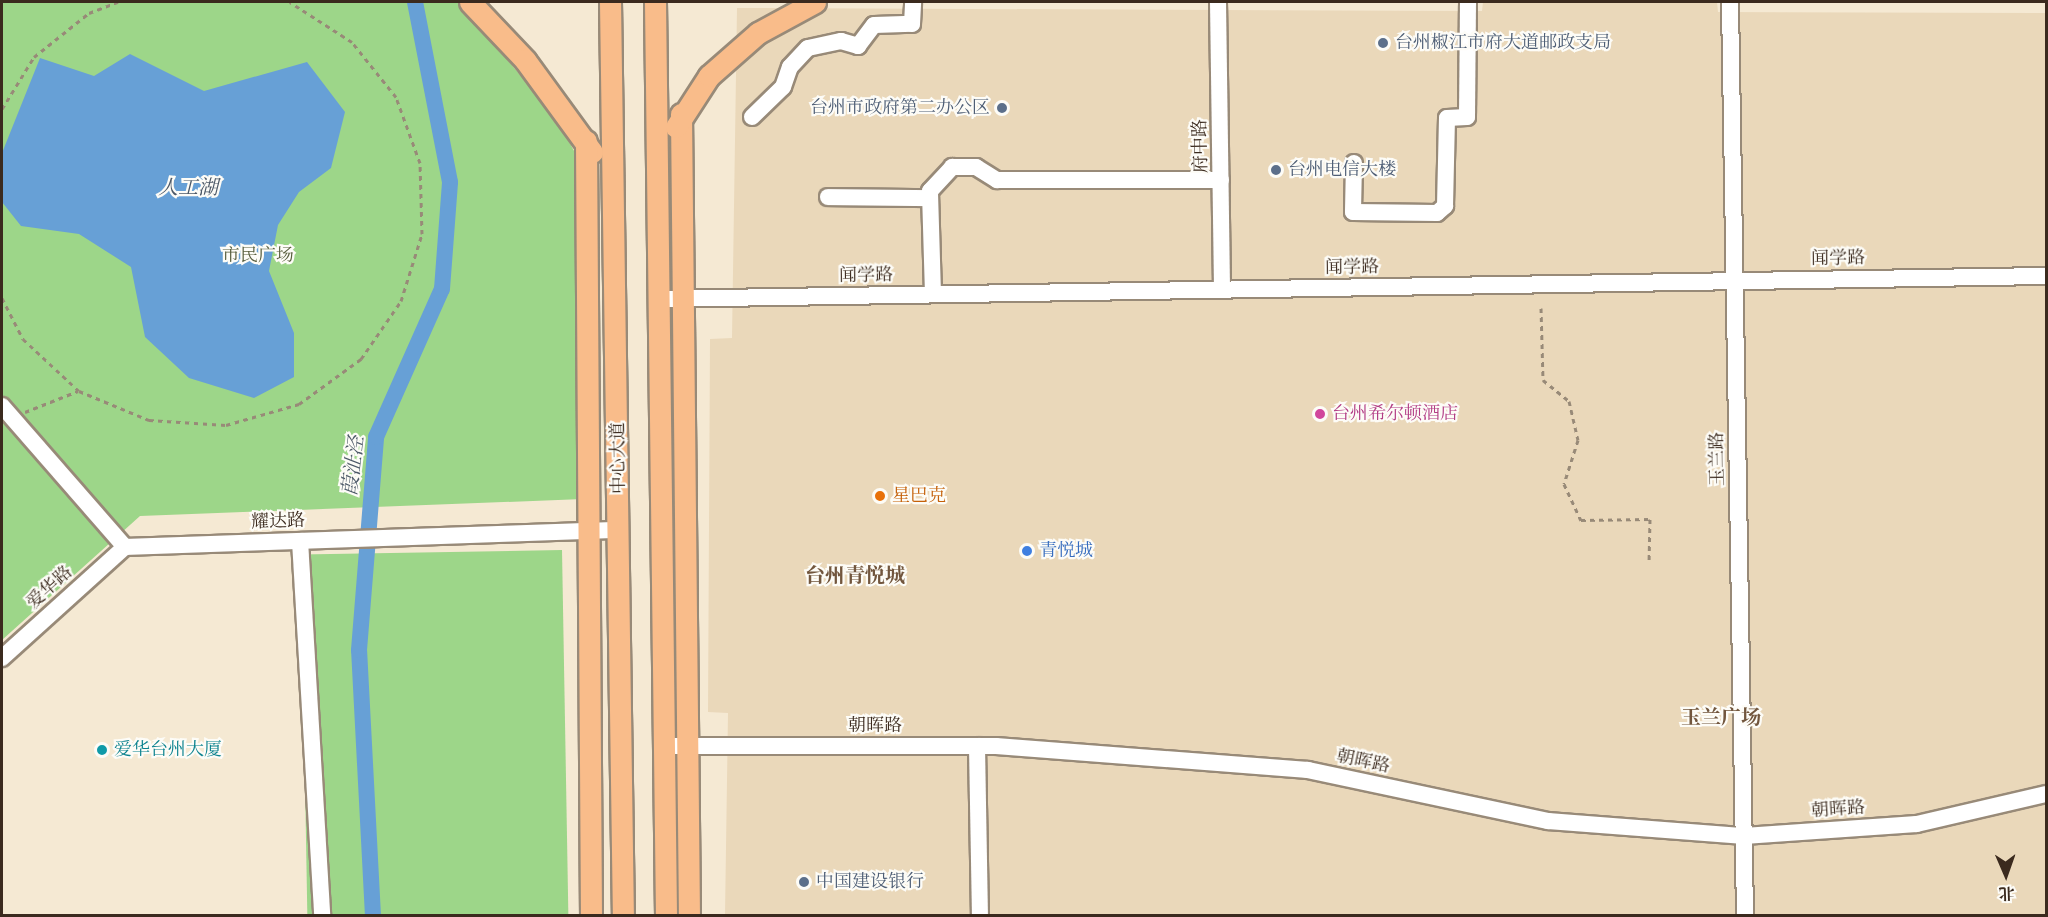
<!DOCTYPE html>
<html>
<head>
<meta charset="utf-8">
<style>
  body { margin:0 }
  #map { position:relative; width:2048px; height:917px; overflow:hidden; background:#f5e9d3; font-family:"IM FELL DW Pica","Noto Serif SC",serif }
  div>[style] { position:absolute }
  .built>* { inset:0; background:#ead8ba }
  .green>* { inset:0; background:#9dd689; transform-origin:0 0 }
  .water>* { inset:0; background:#67a0d6 }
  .canal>* { height:16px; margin:-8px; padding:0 8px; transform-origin:8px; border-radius:8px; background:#67a0d6 }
  .path>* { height:3px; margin-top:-1.5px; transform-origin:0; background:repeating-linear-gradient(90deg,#988a78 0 4.5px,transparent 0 9px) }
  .roads { filter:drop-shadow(2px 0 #988a78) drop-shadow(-2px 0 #988a78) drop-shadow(0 2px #988a78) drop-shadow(0 -2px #988a78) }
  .minor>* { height:16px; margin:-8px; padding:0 8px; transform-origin:8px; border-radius:8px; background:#fff }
  .major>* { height:21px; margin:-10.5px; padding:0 10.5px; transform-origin:10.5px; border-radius:10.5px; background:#f9bc8a }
  .dots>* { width:16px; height:16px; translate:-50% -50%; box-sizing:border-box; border:3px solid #fdfcf7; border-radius:50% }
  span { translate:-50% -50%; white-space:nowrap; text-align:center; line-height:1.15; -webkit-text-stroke:4.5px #fdfcf7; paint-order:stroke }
  .service-label { font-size:18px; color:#4e5e75 }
  .left { translate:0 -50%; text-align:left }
  .right { translate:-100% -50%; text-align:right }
  .street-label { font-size:18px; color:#3b2a1e }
  .park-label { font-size:18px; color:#585e3e }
  .hotel-label { font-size:18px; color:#b23c85 }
  .food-label { font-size:18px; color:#c56008 }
  .shop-label { font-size:18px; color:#366cbe }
  .culture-label { font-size:18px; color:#0d838f }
  .water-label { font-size:20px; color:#4d5968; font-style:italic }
  .neighbourhood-label { font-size:20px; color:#72563d; font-weight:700 }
  .frame { position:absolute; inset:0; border:3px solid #3b2a1e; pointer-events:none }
  .north { position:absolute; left:1976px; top:845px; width:60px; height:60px; -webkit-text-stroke:4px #fdfcf7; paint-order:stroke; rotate:178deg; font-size:16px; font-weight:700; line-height:24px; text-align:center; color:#3b2a1e }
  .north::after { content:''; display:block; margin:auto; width:21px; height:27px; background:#3b2a1e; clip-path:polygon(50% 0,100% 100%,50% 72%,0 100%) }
</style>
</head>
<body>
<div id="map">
  <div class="built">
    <div style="clip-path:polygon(1483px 2px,1717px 2px,1718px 12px,2046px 13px,2046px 915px,725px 915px,728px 713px,708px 712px,710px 339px,732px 338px,737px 8px,1482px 11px)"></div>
  </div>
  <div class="green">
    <div style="clip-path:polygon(2px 2px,459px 2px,557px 119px,581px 164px,583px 499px,140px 516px,2px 640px)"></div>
    <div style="left:562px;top:550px;width:365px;height:261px;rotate:89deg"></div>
  </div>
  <div class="water">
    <div style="clip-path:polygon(130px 54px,204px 91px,307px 62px,345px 112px,331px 168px,299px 192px,278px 225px,269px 271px,294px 333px,294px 377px,254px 398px,189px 378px,145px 337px,131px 267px,79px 234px,21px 226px,2px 202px,2px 153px,40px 58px,94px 76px)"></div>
  </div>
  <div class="canal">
    <div style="left:373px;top:916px;width:266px;rotate:-93deg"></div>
    <div style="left:359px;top:650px;width:214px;rotate:-85.4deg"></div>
    <div style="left:376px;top:437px;width:162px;rotate:-66deg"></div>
    <div style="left:442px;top:289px;width:107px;rotate:-85.7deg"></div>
    <div style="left:450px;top:182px;width:183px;rotate:-101deg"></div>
  </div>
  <div class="path">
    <div style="left:2px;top:109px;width:61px;rotate:-58.4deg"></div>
    <div style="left:34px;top:57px;width:70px;rotate:-38.7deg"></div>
    <div style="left:89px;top:13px;width:31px;rotate:-21deg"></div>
    <div style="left:2px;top:298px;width:46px;rotate:62.9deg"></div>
    <div style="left:23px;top:339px;width:76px;rotate:42.9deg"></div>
    <div style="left:79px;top:391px;width:76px;rotate:22.5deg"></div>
    <div style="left:149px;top:420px;width:77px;rotate:3.7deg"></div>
    <div style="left:226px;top:425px;width:76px;rotate:-16deg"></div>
    <div style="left:299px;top:404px;width:77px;rotate:-36deg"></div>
    <div style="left:361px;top:359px;width:70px;rotate:-55.4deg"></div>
    <div style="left:401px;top:301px;width:70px;rotate:-72.6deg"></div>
    <div style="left:422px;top:234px;width:71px;rotate:-91.6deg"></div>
    <div style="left:420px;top:163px;width:70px;rotate:-110deg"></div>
    <div style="left:396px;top:97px;width:70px;rotate:-128.7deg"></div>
    <div style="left:352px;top:42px;width:74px;rotate:-147.2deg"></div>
    <div style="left:1541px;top:308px;width:72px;rotate:88.4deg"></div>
    <div style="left:1543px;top:380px;width:33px;rotate:39deg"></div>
    <div style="left:1569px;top:401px;width:40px;rotate:77deg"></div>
    <div style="left:1578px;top:440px;width:46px;rotate:107.7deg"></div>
    <div style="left:1564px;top:484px;width:40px;rotate:65deg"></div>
    <div style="left:1581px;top:520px;width:69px;rotate:-0.8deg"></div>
    <div style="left:1650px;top:519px;width:44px;rotate:91.3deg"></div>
    <div style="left:25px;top:412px;width:57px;rotate:-21.6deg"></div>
  </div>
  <div class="roads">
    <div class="minor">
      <div style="left:1218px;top:2px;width:288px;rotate:89.2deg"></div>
      <div style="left:1730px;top:2px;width:914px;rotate:89.06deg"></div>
      <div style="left:752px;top:117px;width:43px;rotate:-44.1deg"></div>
      <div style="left:783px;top:87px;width:21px;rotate:-71deg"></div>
      <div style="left:790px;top:67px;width:26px;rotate:-47deg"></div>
      <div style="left:808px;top:48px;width:34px;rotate:-12deg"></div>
      <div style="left:841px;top:41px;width:18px;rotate:16deg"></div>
      <div style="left:858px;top:46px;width:26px;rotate:-53deg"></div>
      <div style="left:874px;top:25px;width:38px;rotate:-2deg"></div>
      <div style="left:912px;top:24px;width:22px;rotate:-87deg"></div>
      <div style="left:1354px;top:163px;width:49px;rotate:91.2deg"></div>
      <div style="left:1353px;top:212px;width:84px;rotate:0.7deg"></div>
      <div style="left:1437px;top:213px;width:11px;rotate:-41deg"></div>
      <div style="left:1445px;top:206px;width:88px;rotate:-88.7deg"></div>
      <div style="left:1447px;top:118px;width:20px;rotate:-3deg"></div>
      <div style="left:1467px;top:117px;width:115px;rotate:-89.5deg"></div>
      <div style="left:828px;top:197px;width:102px;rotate:0.6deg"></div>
      <div style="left:933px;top:294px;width:103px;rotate:-91.7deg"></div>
      <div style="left:930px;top:191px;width:33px;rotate:-47deg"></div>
      <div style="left:952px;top:167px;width:24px"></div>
      <div style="left:976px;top:167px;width:25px;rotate:32deg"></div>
      <div style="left:997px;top:180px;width:224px"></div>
      <div style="left:658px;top:299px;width:1388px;rotate:-0.95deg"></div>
      <div style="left:2px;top:406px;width:187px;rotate:48.9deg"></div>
      <div style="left:125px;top:547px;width:495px;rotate:-2deg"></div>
      <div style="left:300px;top:541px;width:376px;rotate:86.6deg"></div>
      <div style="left:2px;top:658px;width:166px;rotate:-42.1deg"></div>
      <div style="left:664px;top:746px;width:332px"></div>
      <div style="left:996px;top:746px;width:313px;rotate:4.4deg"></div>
      <div style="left:1308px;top:770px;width:245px;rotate:12deg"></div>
      <div style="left:1548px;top:821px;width:197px;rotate:4.4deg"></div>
      <div style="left:1744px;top:836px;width:173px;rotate:-4deg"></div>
      <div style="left:1917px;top:824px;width:132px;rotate:-13.1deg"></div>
      <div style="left:977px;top:746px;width:170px;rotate:89deg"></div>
    </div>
    <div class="major">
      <div style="left:470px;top:2px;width:80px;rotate:46.5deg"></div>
      <div style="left:525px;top:60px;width:114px;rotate:53.9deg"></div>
      <div style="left:610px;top:2px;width:914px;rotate:89.19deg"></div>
      <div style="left:655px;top:2px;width:914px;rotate:89.31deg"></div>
      <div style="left:681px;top:114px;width:802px;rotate:89.43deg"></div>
      <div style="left:676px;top:127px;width:61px;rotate:-57.1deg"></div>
      <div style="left:709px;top:76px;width:65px;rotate:-41.3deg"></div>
      <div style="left:758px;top:33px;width:65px;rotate:-28.5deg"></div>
      <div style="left:586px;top:141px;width:775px;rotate:89.63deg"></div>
    </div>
  </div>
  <div class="dots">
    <div style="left:1383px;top:43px;background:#5c6f8a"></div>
    <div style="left:1002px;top:108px;background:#5c6f8a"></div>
    <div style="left:1276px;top:170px;background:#5c6f8a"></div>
    <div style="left:1320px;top:414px;background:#d1479c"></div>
    <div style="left:880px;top:496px;background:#e8710a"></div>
    <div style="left:1027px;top:551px;background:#3f7fe0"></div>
    <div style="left:102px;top:750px;background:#0f9aa8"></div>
    <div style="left:804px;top:882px;background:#5c6f8a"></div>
  </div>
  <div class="service-label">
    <span class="left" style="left:1395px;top:43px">台州椒江市府大道邮政支局</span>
    <span class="right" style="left:990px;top:108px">台州市政府第二办公区</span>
    <span class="left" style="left:1288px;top:170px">台州电信大楼</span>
    <span class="left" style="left:816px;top:882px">中国建设银行</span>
  </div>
  <div class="street-label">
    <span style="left:1201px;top:146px;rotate:-91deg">府中路</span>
    <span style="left:1838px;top:259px;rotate:-1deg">闻学路</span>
    <span style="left:1352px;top:268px;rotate:-1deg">闻学路</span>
    <span style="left:866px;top:276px;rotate:-1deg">闻学路</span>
    <span style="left:619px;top:458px;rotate:-91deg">中心大道</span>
    <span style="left:1718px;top:459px;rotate:-91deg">玉兰路</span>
    <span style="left:278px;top:522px;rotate:-2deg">耀达路</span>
    <span style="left:50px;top:588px;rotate:-42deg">爱华路</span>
    <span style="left:875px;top:726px">朝晖路</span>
    <span style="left:1363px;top:762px;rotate:12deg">朝晖路</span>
    <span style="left:1838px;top:810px;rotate:-4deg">朝晖路</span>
  </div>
  <div class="park-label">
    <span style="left:258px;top:256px">市民广场</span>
  </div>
  <div class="hotel-label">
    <span class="left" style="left:1332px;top:414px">台州希尔顿酒店</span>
  </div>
  <div class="food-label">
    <span class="left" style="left:892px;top:496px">星巴克</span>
  </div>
  <div class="shop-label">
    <span class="left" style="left:1039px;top:551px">青悦城</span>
  </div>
  <div class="culture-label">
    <span class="left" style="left:114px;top:750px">爱华台州大厦</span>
  </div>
  <div class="water-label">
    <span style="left:188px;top:188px">人工湖</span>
    <span style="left:354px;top:466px;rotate:-83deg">葭沚泾</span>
  </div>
  <div class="neighbourhood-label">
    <span style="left:855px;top:576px">台州青悦城</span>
    <span style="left:1721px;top:718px">玉兰广场</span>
  </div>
  <div class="frame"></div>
  <div class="north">北</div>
</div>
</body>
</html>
